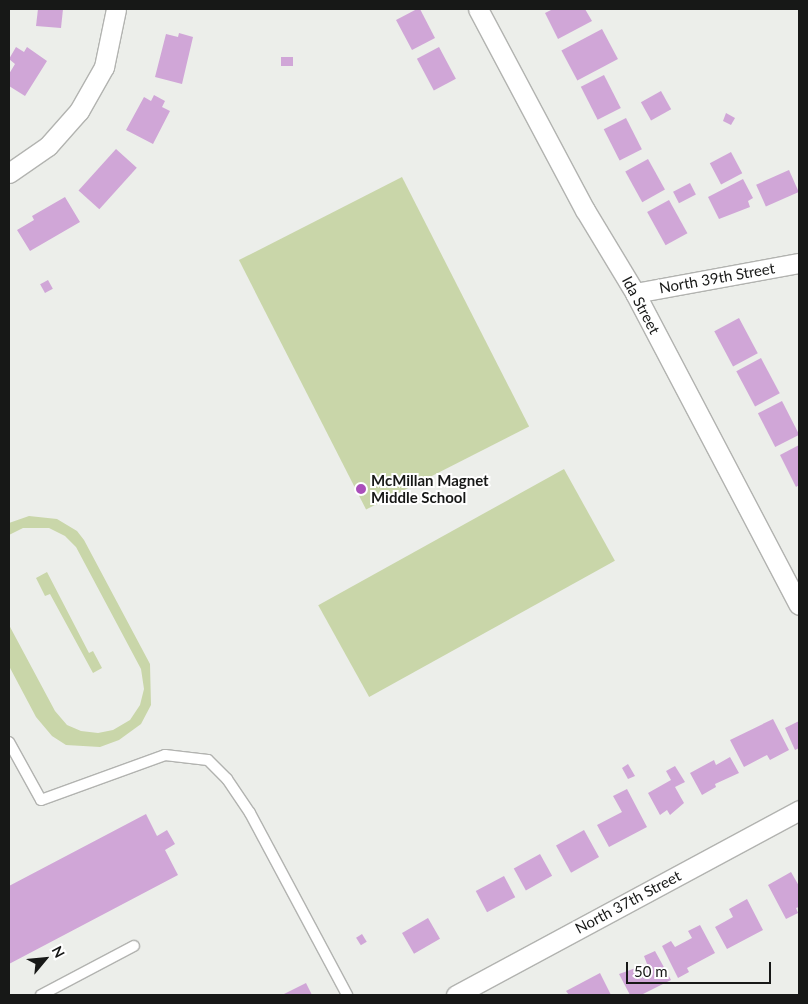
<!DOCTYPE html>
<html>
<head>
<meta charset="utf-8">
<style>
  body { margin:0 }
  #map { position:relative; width:808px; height:1004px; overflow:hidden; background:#eceeea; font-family:Lato,sans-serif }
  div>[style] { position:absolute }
  .green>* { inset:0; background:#c9d6a9; transform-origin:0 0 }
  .building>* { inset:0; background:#d0a6d7; transform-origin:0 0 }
  .roads { filter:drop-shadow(1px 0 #b2b3b0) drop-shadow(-1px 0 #b2b3b0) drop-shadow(0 1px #b2b3b0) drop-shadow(0 -1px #b2b3b0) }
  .service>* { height:10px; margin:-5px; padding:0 5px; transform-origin:5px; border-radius:5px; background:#fff }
  .minor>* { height:19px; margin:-9.5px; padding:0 9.5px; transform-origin:9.5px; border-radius:9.5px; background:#fff }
  .dots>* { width:14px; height:14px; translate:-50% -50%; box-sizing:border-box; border:2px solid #fff; border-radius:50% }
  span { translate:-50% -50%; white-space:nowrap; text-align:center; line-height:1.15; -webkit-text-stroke:4px #fff; paint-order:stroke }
  .street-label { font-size:15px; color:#171817 }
  .poi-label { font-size:15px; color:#171817; font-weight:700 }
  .left { translate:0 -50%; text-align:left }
  .frame { position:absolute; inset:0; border:10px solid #171817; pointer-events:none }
  .north { position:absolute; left:20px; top:934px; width:50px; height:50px; -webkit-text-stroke:4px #fff; paint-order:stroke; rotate:62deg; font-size:14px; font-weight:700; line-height:20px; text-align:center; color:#171817 }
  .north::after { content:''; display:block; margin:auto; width:18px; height:22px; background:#171817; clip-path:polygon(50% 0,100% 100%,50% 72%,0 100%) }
  .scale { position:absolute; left:626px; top:962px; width:145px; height:22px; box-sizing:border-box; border:2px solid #171817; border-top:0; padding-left:6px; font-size:15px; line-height:18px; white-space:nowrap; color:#171817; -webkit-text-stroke:4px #fff; paint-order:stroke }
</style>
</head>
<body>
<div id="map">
  <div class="green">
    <div style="left:402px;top:177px;width:280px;height:183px;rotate:63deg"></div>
    <div style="left:564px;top:469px;width:105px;height:281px;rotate:61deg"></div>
    <div style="clip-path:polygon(29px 516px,57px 519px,77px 531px,84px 540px,150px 664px,151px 705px,141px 724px,119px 740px,100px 747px,66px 745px,52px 736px,36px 717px,9px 666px,9px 625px,55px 711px,67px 725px,81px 731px,98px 733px,113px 730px,130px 720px,140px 705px,144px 689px,141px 669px,76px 547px,65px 536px,49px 528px,23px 528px,9px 535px,9px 523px)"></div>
    <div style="clip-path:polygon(47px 572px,89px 653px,93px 651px,102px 668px,93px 673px,50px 594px,45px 596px,36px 578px)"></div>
  </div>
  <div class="building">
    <div style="clip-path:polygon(38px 9px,63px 9px,61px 28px,36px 26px)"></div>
    <div style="clip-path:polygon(417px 9px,420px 9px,435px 38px,412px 50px,396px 20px)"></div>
    <div style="clip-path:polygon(553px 9px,585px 9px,592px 21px,558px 39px,545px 13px)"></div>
    <div style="left:602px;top:29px;width:34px;height:46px;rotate:62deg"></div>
    <div style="clip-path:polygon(179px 33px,193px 37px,182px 84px,155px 77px,166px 34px,178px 37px)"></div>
    <div style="clip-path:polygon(16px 47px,24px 52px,27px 47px,47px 61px,25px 96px,9px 86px,9px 74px,15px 64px,9px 59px)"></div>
    <div style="left:439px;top:47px;width:36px;height:25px;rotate:62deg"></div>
    <div style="left:293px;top:57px;width:9px;height:12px;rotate:90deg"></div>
    <div style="left:604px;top:75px;width:37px;height:26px;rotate:63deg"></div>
    <div style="left:661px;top:91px;width:21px;height:23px;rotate:61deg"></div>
    <div style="clip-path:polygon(154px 95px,165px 101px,162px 107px,170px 111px,153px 144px,126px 130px,144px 97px,151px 101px)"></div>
    <div style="clip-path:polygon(726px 113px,735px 118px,731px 125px,723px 121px)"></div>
    <div style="left:626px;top:118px;width:35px;height:25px;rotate:63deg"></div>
    <div style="left:116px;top:149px;width:28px;height:56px;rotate:42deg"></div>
    <div style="left:731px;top:152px;width:24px;height:24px;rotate:62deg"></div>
    <div style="left:648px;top:159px;width:35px;height:26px;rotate:61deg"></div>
    <div style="left:789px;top:170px;width:24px;height:36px;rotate:66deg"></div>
    <div style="clip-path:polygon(743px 179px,753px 198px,748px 201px,750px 207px,719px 219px,708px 197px)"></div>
    <div style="left:690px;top:183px;width:13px;height:19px;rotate:63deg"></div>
    <div style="clip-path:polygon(65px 197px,80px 222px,30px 251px,17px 230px,34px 220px,32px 216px)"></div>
    <div style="left:669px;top:200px;width:38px;height:25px;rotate:61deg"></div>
    <div style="left:48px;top:280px;width:10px;height:9px;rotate:61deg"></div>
    <div style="left:739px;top:318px;width:40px;height:28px;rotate:62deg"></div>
    <div style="left:761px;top:358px;width:40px;height:28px;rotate:62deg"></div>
    <div style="left:782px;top:401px;width:38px;height:27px;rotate:63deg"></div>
    <div style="clip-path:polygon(799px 445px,799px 485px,796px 487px,780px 455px)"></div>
    <div style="clip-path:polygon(773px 719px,789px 750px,770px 760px,767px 755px,744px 767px,730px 740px)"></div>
    <div style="clip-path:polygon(799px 721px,799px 748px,795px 750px,785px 728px)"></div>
    <div style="clip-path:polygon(730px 757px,739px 773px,715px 784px,716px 787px,702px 795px,690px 773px,714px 760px,716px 765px)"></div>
    <div style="clip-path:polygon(628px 764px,635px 776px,628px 779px,622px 768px)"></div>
    <div style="clip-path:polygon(675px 766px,685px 782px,675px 787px,684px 803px,670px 815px,667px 810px,660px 815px,648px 793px,671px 780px,666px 771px)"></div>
    <div style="clip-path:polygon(627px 789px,647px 827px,609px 847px,597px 825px,622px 812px,613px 796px)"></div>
    <div style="clip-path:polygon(146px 814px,157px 836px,167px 830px,175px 844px,165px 850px,178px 875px,9px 964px,9px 886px)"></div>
    <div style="left:584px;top:830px;width:31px;height:32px;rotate:61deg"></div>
    <div style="left:540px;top:854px;width:25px;height:30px;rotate:61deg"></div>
    <div style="clip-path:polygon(791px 872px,799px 886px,799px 907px,796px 908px,798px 913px,786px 919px,768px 885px)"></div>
    <div style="left:504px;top:876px;width:24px;height:32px;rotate:62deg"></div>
    <div style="clip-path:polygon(747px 899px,763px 930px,727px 949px,715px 927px,733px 917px,729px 909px)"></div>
    <div style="left:428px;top:918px;width:24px;height:30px;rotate:60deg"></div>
    <div style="clip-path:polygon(700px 925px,715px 953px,687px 968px,689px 972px,678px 978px,662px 946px,671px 941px,675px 947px,692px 938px,688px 931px)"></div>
    <div style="left:362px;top:934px;width:9px;height:7px;rotate:58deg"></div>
    <div style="clip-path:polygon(655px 951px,671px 980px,641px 995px,630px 995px,619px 974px,647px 964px,644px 956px)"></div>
    <div style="clip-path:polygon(600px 973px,611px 995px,569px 995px,566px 991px)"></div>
    <div style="clip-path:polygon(306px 983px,312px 995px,282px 995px)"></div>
  </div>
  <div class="roads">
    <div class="service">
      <div style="left:9px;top:742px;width:66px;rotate:61.1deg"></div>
      <div style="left:41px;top:800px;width:132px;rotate:-19.9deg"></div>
      <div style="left:165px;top:755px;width:43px;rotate:6.6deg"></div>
      <div style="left:208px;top:760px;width:27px;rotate:45deg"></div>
      <div style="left:227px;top:779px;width:41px;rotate:55.9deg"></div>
      <div style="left:250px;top:813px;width:206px;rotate:61.9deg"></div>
      <div style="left:41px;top:995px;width:105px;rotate:-27.8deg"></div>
    </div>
    <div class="minor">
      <div style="left:478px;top:9px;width:228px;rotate:62deg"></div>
      <div style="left:585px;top:210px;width:97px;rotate:58.9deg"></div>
      <div style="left:635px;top:293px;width:352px;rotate:62.3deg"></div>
      <div style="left:9px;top:173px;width:47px;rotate:-34.7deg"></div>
      <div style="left:48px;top:146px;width:47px;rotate:-48.5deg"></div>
      <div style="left:79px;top:111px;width:51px;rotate:-60.4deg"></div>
      <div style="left:104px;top:67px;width:59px;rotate:-78.3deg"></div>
      <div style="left:635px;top:293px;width:167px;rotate:-10.4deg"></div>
      <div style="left:456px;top:995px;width:390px;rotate:-28.3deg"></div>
    </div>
  </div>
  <div class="dots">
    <div style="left:361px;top:489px;background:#aa4fba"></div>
  </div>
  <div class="street-label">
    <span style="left:717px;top:278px;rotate:-10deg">North 39th Street</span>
    <span style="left:641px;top:305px;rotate:62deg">Ida Street</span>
    <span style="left:628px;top:902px;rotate:-28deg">North 37th Street</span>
  </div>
  <div class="poi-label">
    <span class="left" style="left:371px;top:489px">McMillan Magnet<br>Middle School</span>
  </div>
  <div class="frame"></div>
  <div class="north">N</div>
  <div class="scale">50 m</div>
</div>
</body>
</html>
